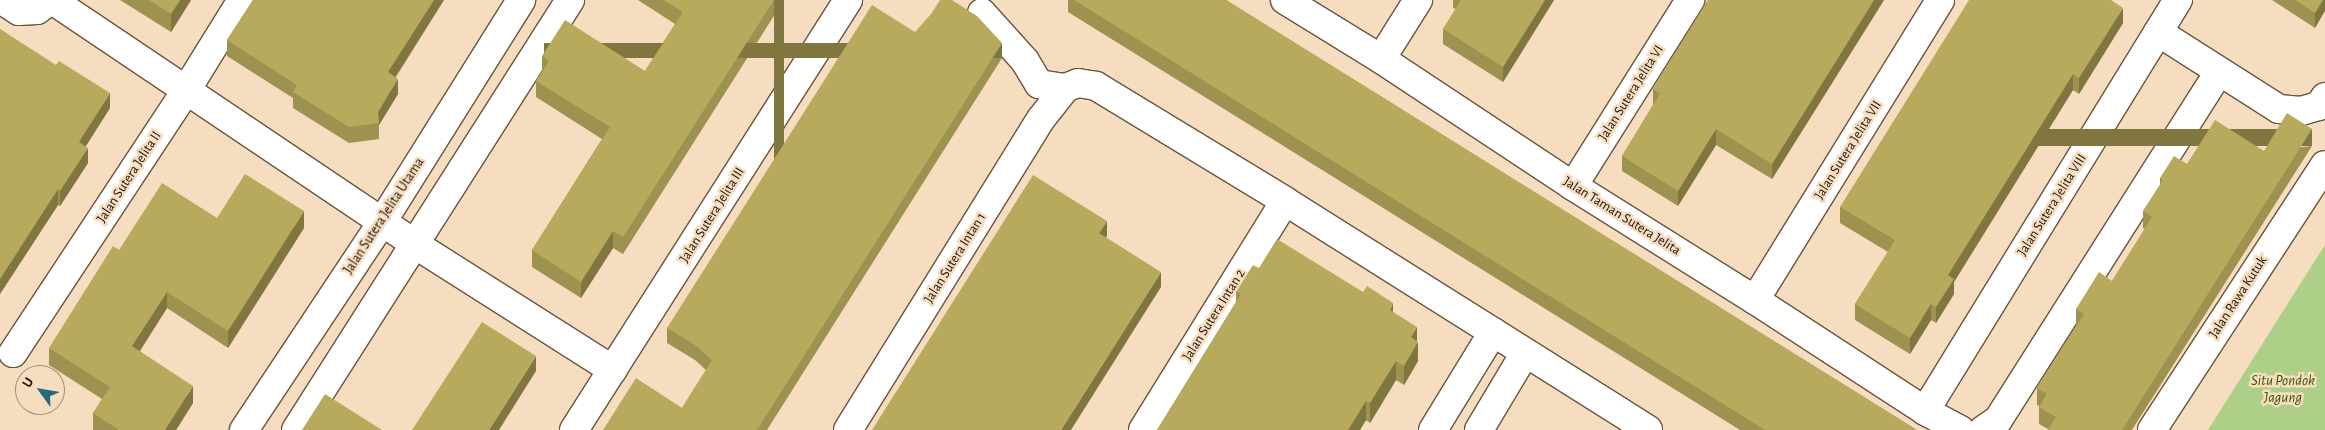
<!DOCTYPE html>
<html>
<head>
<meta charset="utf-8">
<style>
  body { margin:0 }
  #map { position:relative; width:2325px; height:430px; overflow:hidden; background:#f6ddc0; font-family:"Alegreya Sans",sans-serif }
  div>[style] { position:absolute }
  .water>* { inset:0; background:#adcf88 }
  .roads { filter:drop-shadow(1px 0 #6a553c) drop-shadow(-1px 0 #6a553c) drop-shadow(0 1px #6a553c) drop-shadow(0 -1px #6a553c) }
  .minor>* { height:28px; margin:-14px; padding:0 14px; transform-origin:14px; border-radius:14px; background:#fff }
  .wall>* { inset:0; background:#9d924f }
  .shaded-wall>* { inset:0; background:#807740; transform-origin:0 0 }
  .building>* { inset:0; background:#b7aa5c }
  span { translate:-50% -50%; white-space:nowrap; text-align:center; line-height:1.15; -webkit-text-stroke:5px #f6ddc0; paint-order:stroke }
  .street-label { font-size:14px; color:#1c1409 }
  .water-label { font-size:15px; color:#375304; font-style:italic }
  .north { position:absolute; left:15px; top:365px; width:50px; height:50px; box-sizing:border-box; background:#f6ddc0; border:1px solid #9f8d77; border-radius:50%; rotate:302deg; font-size:14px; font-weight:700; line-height:20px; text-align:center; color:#1c1409 }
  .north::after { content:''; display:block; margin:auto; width:18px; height:22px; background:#256b7a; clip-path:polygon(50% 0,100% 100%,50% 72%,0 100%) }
</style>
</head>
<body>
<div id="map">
  <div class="water">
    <div style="clip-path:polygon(2325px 245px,2325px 430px,2208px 430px,2290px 300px)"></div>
  </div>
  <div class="roads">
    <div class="minor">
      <div style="left:2px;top:0;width:20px;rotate:33deg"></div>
      <div style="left:19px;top:11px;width:18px;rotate:-3deg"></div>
      <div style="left:37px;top:10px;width:17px;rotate:-36deg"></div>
      <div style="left:52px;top:0;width:439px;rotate:33.9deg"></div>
      <div style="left:416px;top:245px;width:233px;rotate:32.4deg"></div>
      <div style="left:1285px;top:0;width:113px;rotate:31.6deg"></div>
      <div style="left:1381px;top:59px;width:230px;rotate:33.5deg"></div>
      <div style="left:1573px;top:186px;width:215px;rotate:32.1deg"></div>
      <div style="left:1755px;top:300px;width:203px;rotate:33.1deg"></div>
      <div style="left:1925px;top:411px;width:40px;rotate:28deg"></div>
      <div style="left:982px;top:13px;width:64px;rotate:48.1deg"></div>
      <div style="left:1025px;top:61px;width:27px;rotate:59deg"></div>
      <div style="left:1039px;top:84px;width:26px;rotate:9deg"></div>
      <div style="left:1065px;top:88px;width:14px;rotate:-21deg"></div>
      <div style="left:1078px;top:83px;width:18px;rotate:9deg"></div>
      <div style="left:1096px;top:86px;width:221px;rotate:31.3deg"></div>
      <div style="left:1285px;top:201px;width:429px;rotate:32.2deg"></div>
      <div style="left:2158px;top:32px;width:143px;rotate:32.5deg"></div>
      <div style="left:2279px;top:109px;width:22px;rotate:5deg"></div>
      <div style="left:2301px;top:111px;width:19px;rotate:-16deg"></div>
      <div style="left:2319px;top:106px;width:11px;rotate:-56deg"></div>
      <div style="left:1381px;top:59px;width:70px;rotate:-57.9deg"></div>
      <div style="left:1573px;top:186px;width:220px;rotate:-57.8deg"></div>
      <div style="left:1755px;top:300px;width:352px;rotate:-58.3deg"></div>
      <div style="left:13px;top:353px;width:313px;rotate:-56.6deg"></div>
      <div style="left:185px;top:92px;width:108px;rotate:-58.2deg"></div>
      <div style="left:1925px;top:411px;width:483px;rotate:-58.4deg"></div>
      <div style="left:244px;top:430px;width:250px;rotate:-56.4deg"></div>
      <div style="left:382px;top:222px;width:262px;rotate:-57.9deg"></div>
      <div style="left:296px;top:430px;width:510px;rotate:-57.49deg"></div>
      <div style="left:574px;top:430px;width:510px;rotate:-57.49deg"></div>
      <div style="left:848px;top:430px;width:366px;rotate:-58.2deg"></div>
      <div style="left:1041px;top:119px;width:39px;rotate:-52deg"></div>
      <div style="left:1143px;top:430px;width:269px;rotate:-58.2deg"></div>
      <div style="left:1433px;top:430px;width:115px;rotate:-58.5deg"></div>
      <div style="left:1479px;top:430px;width:90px;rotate:-59.1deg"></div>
      <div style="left:1983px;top:430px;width:18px;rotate:-34deg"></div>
      <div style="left:1998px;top:420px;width:412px;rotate:-57.6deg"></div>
      <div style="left:2152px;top:430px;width:316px;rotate:-56.9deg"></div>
    </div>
  </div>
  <div class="wall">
    <div style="clip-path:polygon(120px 0,191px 0,171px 32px)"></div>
    <div style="clip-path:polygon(253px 0,444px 0,396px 77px,398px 94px,379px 125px,379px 139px,349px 143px,293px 108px,293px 98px,227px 56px,227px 40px)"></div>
    <div style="clip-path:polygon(638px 0,784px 0,623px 254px,613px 248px,581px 298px,532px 267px,532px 250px,602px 139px,536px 97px,536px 81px,542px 72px,542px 56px,645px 71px,675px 24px)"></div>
    <div style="clip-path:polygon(1068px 0,1226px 0,1917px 430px,1740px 430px,1068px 12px)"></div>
    <div style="clip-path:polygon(1453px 0,1554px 0,1503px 82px,1443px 44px,1443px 29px,1456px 9px,1453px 8px)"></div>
    <div style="clip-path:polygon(1708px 0,1884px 0,1772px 179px,1716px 145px,1678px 206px,1622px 171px,1622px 156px,1653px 105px,1653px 89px)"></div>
    <div style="clip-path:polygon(2272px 0,2325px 0,2315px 28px)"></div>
    <div style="clip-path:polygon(2113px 2px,2123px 23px,2079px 94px,2073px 90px,1954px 282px,1954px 294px,1936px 323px,1931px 320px,1910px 354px,1855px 320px,1855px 304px,1888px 252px,1840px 223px,1840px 207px)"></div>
    <div style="clip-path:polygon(0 29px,110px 108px,85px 147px,88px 163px,60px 206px,58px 205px,0 294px)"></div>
    <div style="clip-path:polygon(915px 32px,1002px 58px,767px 430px,603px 430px,682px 408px,706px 370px,695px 360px,667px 343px,667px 328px)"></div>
    <div style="clip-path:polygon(2312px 146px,2132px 430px,2048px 430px,2048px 429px,2039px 424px,2039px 406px,2037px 405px,2037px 388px,2076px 326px,2076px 309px,2112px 281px,2145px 229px,2143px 228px,2143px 211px,2160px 185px,2160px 178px,2187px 164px,2264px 151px)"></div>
    <div style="clip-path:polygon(217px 218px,304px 228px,228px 348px,167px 308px,140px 351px,193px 403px,176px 430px,93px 430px,93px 413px,102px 399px,49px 365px,49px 348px)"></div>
    <div style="clip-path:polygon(1259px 268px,1393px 312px,1417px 341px,1418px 361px,1404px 385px,1396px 380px,1370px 423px,1366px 420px,1360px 430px,1157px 430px,1236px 302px,1236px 291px)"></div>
  </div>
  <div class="shaded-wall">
    <div style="clip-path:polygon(180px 0,191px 0,171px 32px,171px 14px)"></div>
    <div style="clip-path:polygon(434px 0,444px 0,388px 88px,388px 72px)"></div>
    <div style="left:774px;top:0;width:10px;height:281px"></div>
    <div style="clip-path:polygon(1545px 0,1554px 0,1503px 82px,1503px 67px)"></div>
    <div style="clip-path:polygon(1874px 0,1884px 0,1772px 179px,1772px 164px)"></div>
    <div style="clip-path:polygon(2323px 0,2325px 0,2325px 11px,2315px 28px,2315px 13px)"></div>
    <div style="clip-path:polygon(2123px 8px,2123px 23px,2079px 94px,2079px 78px)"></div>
    <div style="left:1002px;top:43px;width:15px;height:458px;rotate:90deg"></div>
    <div style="clip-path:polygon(2073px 74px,2073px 90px,1954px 282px,1954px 294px,1936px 323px,1936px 307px,1948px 275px)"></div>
    <div style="clip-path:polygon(398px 79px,398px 94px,379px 125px,378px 112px)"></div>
    <div style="clip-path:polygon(110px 93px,110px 108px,79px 157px,79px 142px)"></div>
    <div style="clip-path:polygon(1716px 129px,1716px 145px,1678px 206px,1678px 191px)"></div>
    <div style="left:2312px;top:129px;width:17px;height:356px;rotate:90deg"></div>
    <div style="clip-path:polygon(88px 148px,88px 163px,60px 206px,60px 191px)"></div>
    <div style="clip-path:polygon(58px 189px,58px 205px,0 294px,0 279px)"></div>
    <div style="clip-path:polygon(304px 211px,304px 228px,228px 348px,228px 331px)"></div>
    <div style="clip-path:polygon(1107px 221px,1107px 236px,1099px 248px,1099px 233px)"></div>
    <div style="clip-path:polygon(613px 231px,613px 248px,581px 298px,581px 282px)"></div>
    <div style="clip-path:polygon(1161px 272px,1161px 287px,1071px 430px,1061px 430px)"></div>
    <div style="clip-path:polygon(167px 292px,167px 308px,132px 363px,132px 346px)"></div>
    <div style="clip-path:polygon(1393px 303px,1393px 323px,1390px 310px)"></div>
    <div style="clip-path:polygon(1931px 304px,1931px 320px,1910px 354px,1910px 338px)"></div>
    <div style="clip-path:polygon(1417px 327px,1417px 344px,1418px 342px,1418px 361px,1404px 385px,1404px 366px,1411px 337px)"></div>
    <div style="clip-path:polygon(536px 356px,536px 371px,499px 430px,489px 430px)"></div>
    <div style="clip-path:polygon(1396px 361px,1396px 380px,1370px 423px,1370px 403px)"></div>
    <div style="clip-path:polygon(193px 386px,193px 403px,176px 430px,165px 430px)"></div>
    <div style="clip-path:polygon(1366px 401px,1366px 420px,1360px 430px,1348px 430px)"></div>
  </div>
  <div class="building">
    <div style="clip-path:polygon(149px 0,180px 0,171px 14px)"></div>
    <div style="clip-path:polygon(253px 0,434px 0,388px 72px,398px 79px,378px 112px,379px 123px,349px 127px,293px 92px,297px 85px,227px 40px)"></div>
    <div style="clip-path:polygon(663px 0,774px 0,623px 237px,613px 231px,581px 282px,532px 250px,610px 127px,536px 81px,549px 61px,542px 56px,565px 20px,645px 71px,683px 12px)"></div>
    <div style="clip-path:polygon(940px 0,952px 0,977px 16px,1002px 43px,757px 430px,603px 430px,636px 378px,682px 408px,712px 360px,695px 345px,667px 328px,872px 5px,915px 32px,931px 14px)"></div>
    <div style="clip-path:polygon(1074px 0,1226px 0,1917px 430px,1765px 430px)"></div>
    <div style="clip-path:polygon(1461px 0,1545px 0,1503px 67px,1443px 29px)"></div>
    <div style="clip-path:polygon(1708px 0,1874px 0,1772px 164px,1716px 129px,1678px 191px,1622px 156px,1660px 94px,1653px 89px)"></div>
    <div style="clip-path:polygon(1969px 0,2111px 0,2123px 8px,2079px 78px,2073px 74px,1948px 275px,1954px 279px,1936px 307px,1931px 304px,1910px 338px,1855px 304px,1895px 240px,1840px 207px)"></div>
    <div style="clip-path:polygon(2295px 0,2323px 0,2315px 13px)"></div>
    <div style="clip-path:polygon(0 29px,56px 65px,59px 61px,110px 93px,79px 142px,88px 148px,60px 191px,58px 189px,0 279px)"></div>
    <div style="clip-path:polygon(2287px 113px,2312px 129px,2122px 430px,2048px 430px,2056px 417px,2039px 407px,2047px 394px,2037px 388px,2084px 314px,2076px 309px,2099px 272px,2112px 281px,2152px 217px,2143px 211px,2163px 180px,2160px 178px,2174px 156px,2187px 164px,2215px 120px,2264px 151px)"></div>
    <div style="clip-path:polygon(245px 174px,304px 211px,228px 331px,167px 292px,132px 346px,193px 386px,165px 430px,119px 430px,93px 413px,110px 387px,49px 348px,113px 246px,119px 250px,162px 183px,217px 218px)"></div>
    <div style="clip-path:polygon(1033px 175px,1107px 221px,1099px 233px,1161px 272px,1061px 430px,872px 430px)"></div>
    <div style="clip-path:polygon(1277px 239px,1363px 292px,1367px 286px,1393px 303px,1390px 310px,1417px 327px,1411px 337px,1418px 342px,1404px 366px,1396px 361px,1370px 403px,1366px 401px,1348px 430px,1157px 430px,1241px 294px,1236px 291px,1253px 265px,1259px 268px)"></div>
    <div style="clip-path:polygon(482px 322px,536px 356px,489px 430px,412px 430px)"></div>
    <div style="clip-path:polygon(325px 394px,382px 430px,302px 430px)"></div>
  </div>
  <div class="street-label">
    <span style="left:1631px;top:93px;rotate:-58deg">Jalan Sutera Jelita VI</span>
    <span style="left:1848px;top:150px;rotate:-58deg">Jalan Sutera Jelita VII</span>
    <span style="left:129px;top:177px;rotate:-57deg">Jalan Sutera Jelita II</span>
    <span style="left:2052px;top:205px;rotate:-58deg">Jalan Sutera Jelita VIII</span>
    <span style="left:712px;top:215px;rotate:-58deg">Jalan Sutera Jelita III</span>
    <span style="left:384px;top:216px;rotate:-57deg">Jalan Sutera Jelita Utama</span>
    <span style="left:1622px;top:216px;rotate:32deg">Jalan Taman Sutera Jelita</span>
    <span style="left:955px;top:258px;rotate:-58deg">Jalan Sutera Intan 1</span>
    <span style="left:2238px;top:297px;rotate:-57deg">Jalan Rawa Kutuk</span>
    <span style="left:1214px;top:315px;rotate:-58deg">Jalan Sutera Intan 2</span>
  </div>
  <div class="water-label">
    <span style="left:2283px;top:389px">Situ Pondok<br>Jagung</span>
  </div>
  <div class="north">U</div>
</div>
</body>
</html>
